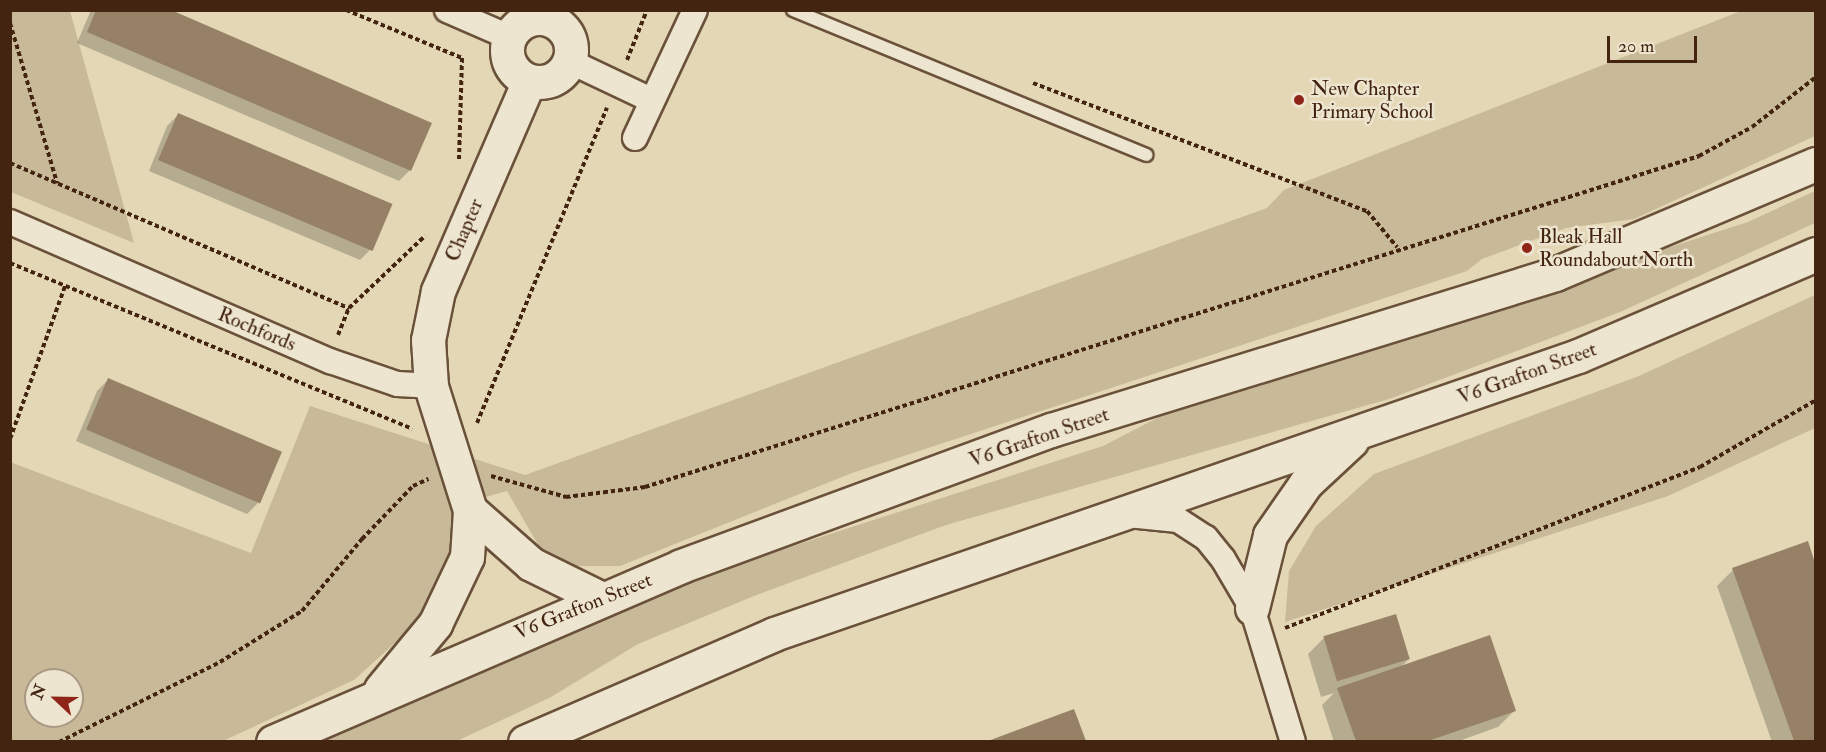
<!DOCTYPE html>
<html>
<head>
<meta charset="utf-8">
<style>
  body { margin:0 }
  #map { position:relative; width:1826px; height:752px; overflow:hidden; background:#e3d7b5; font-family:"IM FELL Double Pica",serif }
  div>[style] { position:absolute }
  .green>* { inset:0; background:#c8b999 }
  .shadow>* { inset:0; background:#0003 }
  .building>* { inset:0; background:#968166; transform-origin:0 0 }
  .path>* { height:4px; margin-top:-2px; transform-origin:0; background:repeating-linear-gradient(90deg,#422411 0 4.5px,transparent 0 7.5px) }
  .roads { filter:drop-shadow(2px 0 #6a513a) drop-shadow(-2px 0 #6a513a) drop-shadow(0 2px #6a513a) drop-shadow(0 -2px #6a513a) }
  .lane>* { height:12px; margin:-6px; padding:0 6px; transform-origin:6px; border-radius:6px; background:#ede5cf }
  .street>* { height:24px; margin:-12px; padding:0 12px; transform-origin:12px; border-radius:12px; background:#ede5cf }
  .secondary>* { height:33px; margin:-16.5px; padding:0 16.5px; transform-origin:16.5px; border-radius:16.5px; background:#ede5cf }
  .secondary>.ring { margin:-16.5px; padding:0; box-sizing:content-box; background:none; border:33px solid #ede5cf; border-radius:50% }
  .dots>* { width:16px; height:16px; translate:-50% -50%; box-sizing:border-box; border:3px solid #ede5cf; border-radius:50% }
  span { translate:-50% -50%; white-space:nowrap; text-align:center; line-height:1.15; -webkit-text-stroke:5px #ede5cf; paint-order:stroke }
  .poi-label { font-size:20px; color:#422411 }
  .left { translate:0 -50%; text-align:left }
  .street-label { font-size:20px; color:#422411 }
  .frame { position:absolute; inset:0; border:12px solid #422411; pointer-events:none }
  .north { position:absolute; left:24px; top:668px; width:60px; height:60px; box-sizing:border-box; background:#ede5cf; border:2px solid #a99883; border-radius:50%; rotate:292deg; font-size:16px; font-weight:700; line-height:24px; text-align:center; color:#422411 }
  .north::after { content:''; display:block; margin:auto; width:21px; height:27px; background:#8f2418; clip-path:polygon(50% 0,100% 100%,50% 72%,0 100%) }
  .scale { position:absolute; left:1607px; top:36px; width:90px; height:27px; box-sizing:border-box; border:3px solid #422411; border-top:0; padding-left:8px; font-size:18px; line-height:21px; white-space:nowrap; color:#422411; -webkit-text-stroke:4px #ede5cf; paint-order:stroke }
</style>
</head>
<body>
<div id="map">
  <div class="green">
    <div style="clip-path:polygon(10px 11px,70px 11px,134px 243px,11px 192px)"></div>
    <div style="clip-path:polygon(evenodd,1741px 11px,1815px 11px,1815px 136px,1634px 219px,1566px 228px,1482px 259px,1467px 271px,852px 473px,620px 566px,576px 566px,540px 548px,507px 491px,460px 504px,460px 533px,429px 612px,354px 680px,223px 741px,11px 741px,10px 462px,251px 553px,310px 406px,525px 475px,1267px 208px,1284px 190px,1741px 11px,36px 680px,72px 680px,72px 716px,36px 716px,36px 680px)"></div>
    <div style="clip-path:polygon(1815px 191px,1815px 223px,1620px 312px,1389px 399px,946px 525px,754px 596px,638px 644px,551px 697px,457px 741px,311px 742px,669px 586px,1103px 446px,1188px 402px,1748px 222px)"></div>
    <div style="clip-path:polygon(1815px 295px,1815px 428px,1668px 496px,1285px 622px,1289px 571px,1316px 526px,1374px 474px,1639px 376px)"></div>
  </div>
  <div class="shadow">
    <div style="clip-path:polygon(91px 10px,166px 10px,410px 170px,399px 181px,77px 43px)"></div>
    <div style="clip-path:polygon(178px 115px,371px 249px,360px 260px,149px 171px,167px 126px)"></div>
    <div style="clip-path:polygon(108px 380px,258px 503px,247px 514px,76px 441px,97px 391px)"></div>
    <div style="clip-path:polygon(1807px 543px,1816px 567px,1816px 742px,1772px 742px,1717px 586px,1733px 570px)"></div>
    <div style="clip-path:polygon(1324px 638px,1409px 659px,1400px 668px,1514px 711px,1498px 727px,1456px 742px,1334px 742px,1322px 705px,1334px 693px,1321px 697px,1308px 654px)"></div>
    <div style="clip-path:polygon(1073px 711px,1085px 742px,992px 742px)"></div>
  </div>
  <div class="building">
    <div style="clip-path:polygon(96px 10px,171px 10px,432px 123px,411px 171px,87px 32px)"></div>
    <div style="left:178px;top:113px;width:233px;height:51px;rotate:23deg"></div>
    <div style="left:108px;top:378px;width:189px;height:56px;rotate:23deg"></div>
    <div style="clip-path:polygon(1808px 541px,1815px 563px,1815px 741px,1794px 741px,1732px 568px)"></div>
    <div style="left:1396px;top:614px;width:47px;height:76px;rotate:73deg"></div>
    <div style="clip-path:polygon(1490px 635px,1516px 711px,1428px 741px,1356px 741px,1337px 688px)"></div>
    <div style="clip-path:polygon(1074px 709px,1086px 741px,988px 741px)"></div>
  </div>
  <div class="path">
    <div style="left:346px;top:10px;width:126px;rotate:22.5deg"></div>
    <div style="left:462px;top:58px;width:101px;rotate:91.7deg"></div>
    <div style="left:10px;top:23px;width:167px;rotate:73.6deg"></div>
    <div style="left:627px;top:60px;width:54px;rotate:-68.2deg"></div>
    <div style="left:1033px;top:83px;width:358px;rotate:21deg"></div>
    <div style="left:1367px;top:211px;width:47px;rotate:50.2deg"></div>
    <div style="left:10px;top:163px;width:369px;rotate:23.2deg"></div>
    <div style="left:349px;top:308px;width:105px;rotate:-43.5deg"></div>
    <div style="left:10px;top:263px;width:435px;rotate:22.4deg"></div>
    <div style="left:338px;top:335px;width:29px;rotate:-68deg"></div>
    <div style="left:477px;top:423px;width:341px;rotate:-67.6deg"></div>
    <div style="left:10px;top:439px;width:163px;rotate:-70.2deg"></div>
    <div style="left:491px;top:476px;width:78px;rotate:15.6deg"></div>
    <div style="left:566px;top:497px;width:80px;rotate:-7.2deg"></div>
    <div style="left:645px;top:487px;width:1105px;rotate:-17.43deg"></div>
    <div style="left:1699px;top:156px;width:60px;rotate:-28.7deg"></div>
    <div style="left:1752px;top:127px;width:81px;rotate:-38deg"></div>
    <div style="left:1285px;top:628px;width:445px;rotate:-21.2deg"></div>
    <div style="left:1700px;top:467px;width:134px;rotate:-30deg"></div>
    <div style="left:59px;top:742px;width:180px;rotate:-26.4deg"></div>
    <div style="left:220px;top:662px;width:97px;rotate:-31.9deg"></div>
    <div style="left:302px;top:611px;width:94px;rotate:-50.2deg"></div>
    <div style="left:362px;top:539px;width:74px;rotate:-46.1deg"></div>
    <div style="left:413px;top:486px;width:17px;rotate:-25deg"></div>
  </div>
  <div class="roads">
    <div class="lane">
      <div style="left:793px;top:10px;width:382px;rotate:22.3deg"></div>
    </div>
    <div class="street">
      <div style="left:447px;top:10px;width:68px;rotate:23.5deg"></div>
      <div style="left:569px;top:61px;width:91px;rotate:25.4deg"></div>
      <div style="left:635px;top:138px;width:141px;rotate:-64.9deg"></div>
      <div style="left:10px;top:222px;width:349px;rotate:23.5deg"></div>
      <div style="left:330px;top:361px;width:71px;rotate:18.9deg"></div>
      <div style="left:397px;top:384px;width:34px;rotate:3deg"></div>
      <div style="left:1128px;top:515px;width:50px;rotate:5.7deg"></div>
      <div style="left:1178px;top:520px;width:33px;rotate:33deg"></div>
      <div style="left:1206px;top:538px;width:27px;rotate:51deg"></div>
      <div style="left:1223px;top:559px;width:57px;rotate:59.4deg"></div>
      <div style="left:1252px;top:608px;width:140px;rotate:73deg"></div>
    </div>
    <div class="secondary">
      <div class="ring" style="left:507px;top:18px;width:31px;height:31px"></div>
      <div style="left:470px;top:510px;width:81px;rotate:41.5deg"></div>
      <div style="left:531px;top:564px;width:77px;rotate:26.2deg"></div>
      <div style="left:1252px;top:608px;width:75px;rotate:-76.1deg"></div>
      <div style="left:1270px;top:535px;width:63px;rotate:-55.3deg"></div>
      <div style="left:1306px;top:483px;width:62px;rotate:-43deg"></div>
      <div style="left:381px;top:689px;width:85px;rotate:-50.3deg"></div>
      <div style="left:435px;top:624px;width:74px;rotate:-64.5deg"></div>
      <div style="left:467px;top:557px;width:47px;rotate:-86.3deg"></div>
      <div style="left:470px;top:510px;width:130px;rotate:-107.5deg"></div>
      <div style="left:431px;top:386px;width:46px;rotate:-93.7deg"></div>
      <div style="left:428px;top:340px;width:50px;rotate:-78.5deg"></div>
      <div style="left:438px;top:291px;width:229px;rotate:-66.6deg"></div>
      <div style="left:273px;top:742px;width:444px;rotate:-23.3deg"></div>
      <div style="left:681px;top:566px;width:394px;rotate:-20.2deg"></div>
      <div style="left:1051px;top:430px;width:528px;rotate:-17.2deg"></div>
      <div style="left:1555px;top:274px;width:283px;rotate:-22.9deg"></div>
      <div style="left:525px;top:742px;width:271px;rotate:-23.4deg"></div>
      <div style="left:774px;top:634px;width:851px;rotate:-19.07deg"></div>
      <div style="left:1578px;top:356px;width:259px;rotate:-23.2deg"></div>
    </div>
  </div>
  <div class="dots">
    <div style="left:1299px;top:100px;background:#8f2418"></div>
    <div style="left:1527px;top:248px;background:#8f2418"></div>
  </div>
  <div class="poi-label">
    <span class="left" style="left:1311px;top:100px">New Chapter<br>Primary School</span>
    <span class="left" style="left:1539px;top:248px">Bleak Hall<br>Roundabout North</span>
  </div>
  <div class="street-label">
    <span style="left:464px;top:230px;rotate:-67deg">Chapter</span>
    <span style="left:257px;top:329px;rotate:23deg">Rochfords</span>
    <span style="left:1527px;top:373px;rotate:-20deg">V6 Grafton Street</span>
    <span style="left:1039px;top:437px;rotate:-19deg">V6 Grafton Street</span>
    <span style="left:583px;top:606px;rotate:-22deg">V6 Grafton Street</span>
  </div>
  <div class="frame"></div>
  <div class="north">N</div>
  <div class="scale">20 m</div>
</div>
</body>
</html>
